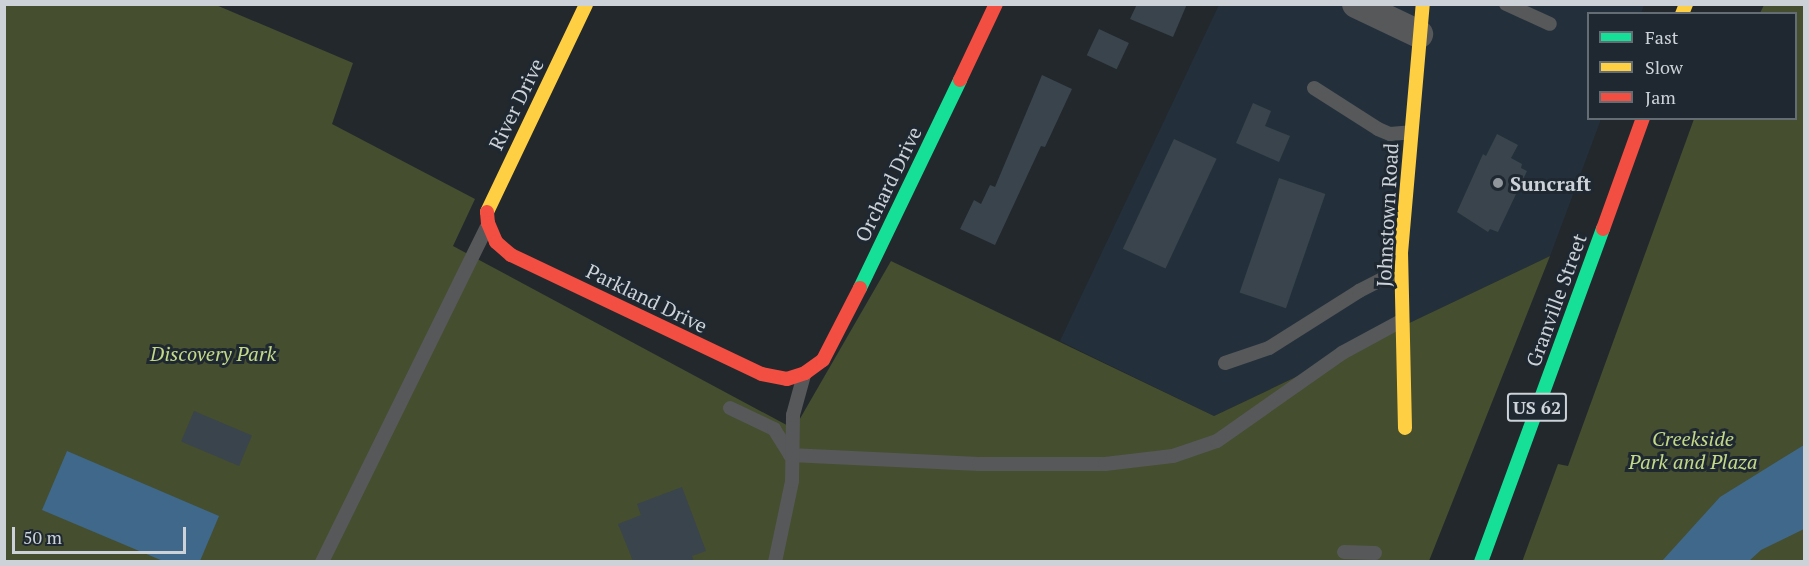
<!DOCTYPE html>
<html>
<head>
<meta charset="utf-8">
<style>
  body { margin:0 }
  #map { position:relative; width:1809px; height:566px; overflow:hidden; background:#23282d; font-family:"PT Serif",serif }
  div>[style] { position:absolute }
  .built>* { inset:0; background:#23303c }
  .green>* { inset:0; background:#454e2e }
  .water>* { inset:0; background:#3f688b }
  .building>* { inset:0; background:#3a444c; transform-origin:0 0 }
  .lane>* { height:14px; margin:-7px; padding:0 7px; transform-origin:7px; border-radius:7px; background:#575859 }
  .street>* { height:28px; margin:-14px; padding:0 14px; transform-origin:14px; border-radius:14px; background:#575859 }
  .fast>* { height:14px; margin:-7px; padding:0 7px; transform-origin:7px; border-radius:7px; background:#16e098 }
  .slow>* { height:14px; margin:-7px; padding:0 7px; transform-origin:7px; border-radius:7px; background:#ffcf43 }
  .jam>* { height:14px; margin:-7px; padding:0 7px; transform-origin:7px; border-radius:7px; background:#f24e42 }
  .dots>* { width:16px; height:16px; translate:-50% -50%; box-sizing:border-box; border:3px solid #1f2831; border-radius:50% }
  span { translate:-50% -50%; white-space:nowrap; text-align:center; line-height:1.15; -webkit-text-stroke:6px #1f2831; paint-order:stroke }
  .shield-label span { padding:2px 4px; background:#1f2831; border:2px solid; border-radius:4px; -webkit-text-stroke-width:0 }
  .shield-label { font-size:18px; color:#ccd2d8; font-weight:700 }
  .street-label { font-size:20px; color:#ccd2d8 }
  .poi-label { font-size:20px; color:#ccd2d8; font-weight:700 }
  .left { translate:0 -50%; text-align:left }
  .park-label { font-size:20px; color:#c3d988; font-style:italic }
  .frame { position:absolute; inset:0; border:6px solid #ccd2d8; pointer-events:none }
  .legend { position:absolute; left:1587px; top:12px; width:210px; height:108px; box-sizing:border-box; background:#1f2831; border:2px solid #646c74; margin:0; padding:8px 10px; list-style:none; font-size:18px; color:#ccd2d8 }
  .legend li { display:flex; align-items:center; gap:12px; height:30px }
  .legend b { width:30px; border:2px solid #646c74 }
  .scale { position:absolute; left:12px; top:527px; width:174px; height:27px; box-sizing:border-box; border:3px solid #ccd2d8; border-top:0; padding-left:8px; font-size:18px; line-height:21px; white-space:nowrap; color:#ccd2d8; -webkit-text-stroke:4px #1f2831; paint-order:stroke }
</style>
</head>
<body>
<div id="map">
  <div class="built">
    <div style="clip-path:polygon(1219px 5px,1644px 5px,1641px 13px,1588px 14px,1588px 118px,1601px 119px,1550px 256px,1214px 416px,1060px 341px)"></div>
  </div>
  <div class="green">
    <div style="clip-path:polygon(4px 5px,216px 5px,353px 63px,332px 124px,475px 199px,453px 246px,794px 429px,891px 261px,1214px 416px,1550px 256px,1429px 561px,5px 561px)"></div>
    <div style="clip-path:polygon(1764px 5px,1804px 5px,1804px 561px,1522px 562px,1558px 464px,1568px 466px,1694px 119px,1796px 118px,1796px 14px,1760px 13px)"></div>
  </div>
  <div class="water">
    <div style="clip-path:polygon(1804px 445px,1804px 529px,1761px 550px,1749px 561px,1662px 561px,1720px 497px)"></div>
    <div style="clip-path:polygon(67px 451px,219px 516px,200px 561px,163px 561px,42px 510px)"></div>
  </div>
  <div class="building">
    <div style="clip-path:polygon(1137px 4px,1187px 4px,1173px 37px,1130px 19px)"></div>
    <div style="left:1099px;top:29px;width:33px;height:29px;rotate:25deg"></div>
    <div style="clip-path:polygon(1042px 75px,1072px 89px,1045px 147px,1041px 146px,995px 245px,960px 229px,974px 200px,981px 204px,990px 185px,995px 187px)"></div>
    <div style="clip-path:polygon(1253px 103px,1271px 111px,1265px 126px,1290px 136px,1279px 162px,1236px 143px)"></div>
    <div style="clip-path:polygon(1497px 134px,1518px 145px,1511px 158px,1522px 164px,1521px 168px,1527px 171px,1498px 232px,1490px 229px,1488px 232px,1457px 212px,1483px 154px,1486px 156px)"></div>
    <div style="left:1174px;top:139px;width:47px;height:121px;rotate:25deg"></div>
    <div style="left:1279px;top:178px;width:49px;height:121px;rotate:19deg"></div>
    <div style="left:194px;top:411px;width:63px;height:33px;rotate:23deg"></div>
    <div style="clip-path:polygon(682px 487px,706px 551px,692px 556px,694px 561px,633px 561px,618px 524px,641px 515px,637px 504px)"></div>
  </div>
  <div class="lane">
    <div style="left:1506px;top:4px;width:48px;rotate:24.4deg"></div>
    <div style="left:1314px;top:88px;width:76px;rotate:32.6deg"></div>
    <div style="left:1378px;top:129px;width:13px;rotate:23deg"></div>
    <div style="left:1390px;top:134px;width:21px;rotate:-5deg"></div>
    <div style="left:1225px;top:363px;width:46px;rotate:-18.8deg"></div>
    <div style="left:1269px;top:348px;width:107px;rotate:-32.3deg"></div>
    <div style="left:1359px;top:291px;width:46px;rotate:-27.1deg"></div>
    <div style="left:730px;top:408px;width:49px;rotate:25.5deg"></div>
    <div style="left:774px;top:429px;width:31px;rotate:58deg"></div>
    <div style="left:790px;top:455px;width:189px;rotate:2.7deg"></div>
    <div style="left:979px;top:464px;width:126px"></div>
    <div style="left:1105px;top:464px;width:68px;rotate:-6.7deg"></div>
    <div style="left:1173px;top:456px;width:46px;rotate:-18.8deg"></div>
    <div style="left:1217px;top:441px;width:153px;rotate:-35.1deg"></div>
    <div style="left:1342px;top:353px;width:67px;rotate:-28.5deg"></div>
    <div style="left:1344px;top:552px;width:31px;rotate:2deg"></div>
    <div style="left:322px;top:562px;width:372px;rotate:-63.8deg"></div>
    <div style="left:775px;top:562px;width:83px;rotate:-78.1deg"></div>
    <div style="left:792px;top:481px;width:66px;rotate:-89.1deg"></div>
    <div style="left:793px;top:415px;width:41px;rotate:-74.6deg"></div>
  </div>
  <div class="street">
    <div style="left:1356px;top:4px;width:70px;rotate:25.5deg"></div>
  </div>
  <div class="fast">
    <div style="left:860px;top:288px;width:231px;rotate:-64.3deg"></div>
    <div style="left:1481px;top:562px;width:355px;rotate:-69.9deg"></div>
  </div>
  <div class="slow">
    <div style="left:1682px;top:14px;width:11px;rotate:-68deg"></div>
    <div style="left:487px;top:212px;width:230px;rotate:-64.5deg"></div>
    <div style="left:1405px;top:428px;width:175px;rotate:-91.3deg"></div>
    <div style="left:1401px;top:253px;width:250px;rotate:-85deg"></div>
  </div>
  <div class="jam">
    <div style="left:960px;top:80px;width:84px;rotate:-64.7deg"></div>
    <div style="left:487px;top:212px;width:11px;rotate:85deg"></div>
    <div style="left:488px;top:223px;width:21px;rotate:67deg"></div>
    <div style="left:496px;top:242px;width:20px;rotate:41deg"></div>
    <div style="left:511px;top:255px;width:278px;rotate:25.4deg"></div>
    <div style="left:762px;top:374px;width:25px;rotate:11deg"></div>
    <div style="left:787px;top:379px;width:19px;rotate:-18deg"></div>
    <div style="left:805px;top:373px;width:22px;rotate:-36deg"></div>
    <div style="left:823px;top:360px;width:81px;rotate:-62.8deg"></div>
    <div style="left:1603px;top:229px;width:118px;rotate:-70.2deg"></div>
  </div>
  <div class="dots">
    <div style="left:1498px;top:183px;background:#91969c"></div>
  </div>
  <div class="shield-label">
    <span style="left:1537px;top:407px">US 62</span>
  </div>
  <div class="street-label">
    <span style="left:516px;top:104px;rotate:-64deg">River Drive</span>
    <span style="left:888px;top:184px;rotate:-64deg">Orchard Drive</span>
    <span style="left:1387px;top:215px;rotate:-87deg">Johnstown Road</span>
    <span style="left:647px;top:298px;rotate:26deg">Parkland Drive</span>
    <span style="left:1556px;top:300px;rotate:-70deg">Granville Street</span>
  </div>
  <div class="poi-label">
    <span class="left" style="left:1510px;top:183px">Suncraft</span>
  </div>
  <div class="park-label">
    <span style="left:213px;top:353px">Discovery Park</span>
    <span style="left:1693px;top:450px">Creekside<br>Park and Plaza</span>
  </div>
  <div class="frame"></div>
  <ul class="legend">
  <li><b style="height:8px;background:#16e098"></b>Fast</li>
  <li><b style="height:8px;background:#ffcf43"></b>Slow</li>
  <li><b style="height:8px;background:#f24e42"></b>Jam</li>
  </ul>
  <div class="scale">50 m</div>
</div>
</body>
</html>
